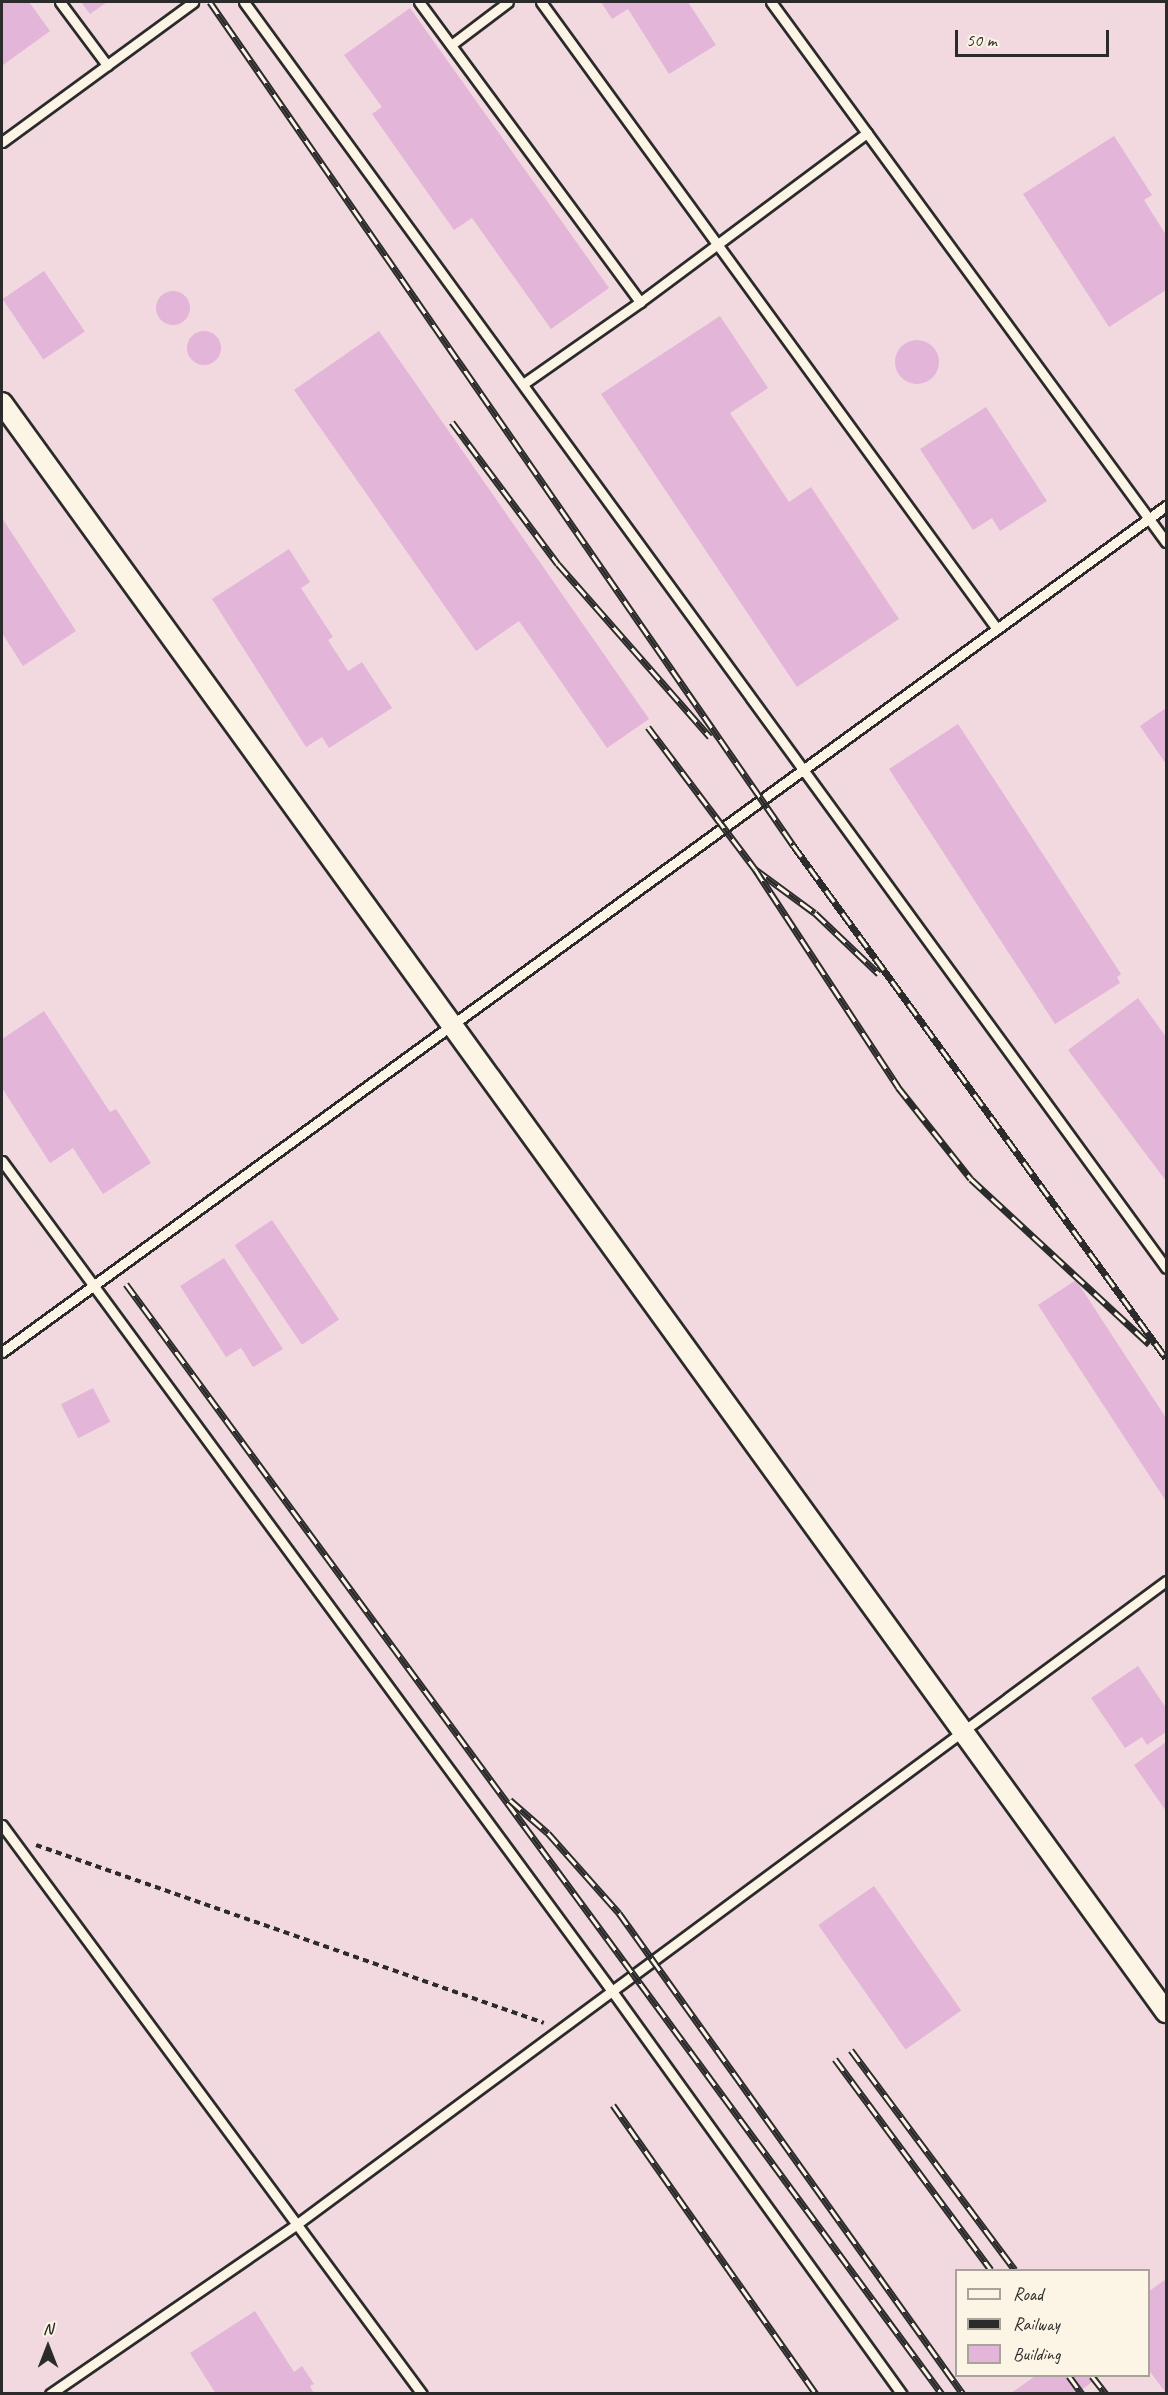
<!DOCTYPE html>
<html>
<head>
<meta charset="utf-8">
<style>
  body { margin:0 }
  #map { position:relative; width:1168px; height:2395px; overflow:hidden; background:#f7e8e2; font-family:Caveat,sans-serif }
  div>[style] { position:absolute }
  .built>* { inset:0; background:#f1d9df }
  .building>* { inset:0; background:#e3b5d8; transform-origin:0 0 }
  .round { border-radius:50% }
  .path>* { height:4px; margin-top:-2px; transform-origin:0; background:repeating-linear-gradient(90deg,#2b2b2b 0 6px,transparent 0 10.5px) }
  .roads { filter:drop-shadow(2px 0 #2b2b2b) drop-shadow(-2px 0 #2b2b2b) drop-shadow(0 2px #2b2b2b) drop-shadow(0 -2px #2b2b2b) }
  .lane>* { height:9px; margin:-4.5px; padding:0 4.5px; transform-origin:4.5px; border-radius:4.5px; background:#fcf5e5 }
  .street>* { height:20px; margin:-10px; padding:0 10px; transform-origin:10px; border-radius:10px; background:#fcf5e5 }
  .rail>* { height:7px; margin-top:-3.5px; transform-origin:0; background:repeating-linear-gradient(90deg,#fcf5e5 0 14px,#2b2b2b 0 28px); box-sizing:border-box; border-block:2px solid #2b2b2b }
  span { translate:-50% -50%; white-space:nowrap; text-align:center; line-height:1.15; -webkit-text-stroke:4.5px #fcf5e5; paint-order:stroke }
  .frame { position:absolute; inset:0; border:3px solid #2b2b2b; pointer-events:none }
  .legend { position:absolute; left:955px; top:2269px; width:195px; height:108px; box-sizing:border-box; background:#fcf5e5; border:2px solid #a8a49b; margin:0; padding:8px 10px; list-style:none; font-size:18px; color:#2b2b2b }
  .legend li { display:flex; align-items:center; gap:12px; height:30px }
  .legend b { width:30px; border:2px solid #a8a49b }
  .north { position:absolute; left:18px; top:2317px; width:60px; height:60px; -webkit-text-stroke:4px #fcf5e5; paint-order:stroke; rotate:0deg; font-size:16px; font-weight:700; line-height:24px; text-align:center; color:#2b2b2b }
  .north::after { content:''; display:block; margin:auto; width:21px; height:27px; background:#2b2b2b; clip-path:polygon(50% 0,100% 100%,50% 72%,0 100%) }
  .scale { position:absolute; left:955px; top:30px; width:154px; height:27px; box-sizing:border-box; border:3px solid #2b2b2b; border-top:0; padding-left:8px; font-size:18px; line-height:21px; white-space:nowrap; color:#2b2b2b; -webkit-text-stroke:4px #fcf5e5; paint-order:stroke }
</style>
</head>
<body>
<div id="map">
  <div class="built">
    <div style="clip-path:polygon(evenodd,2px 2px,1166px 2px,1166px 2393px,2px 2394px,2px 2px,956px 2270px,1148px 2270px,1148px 2376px,956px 2376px,956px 2270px)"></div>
  </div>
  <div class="building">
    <div style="clip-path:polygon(2px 2px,29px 2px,50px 31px,3px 65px)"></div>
    <div style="clip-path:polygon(81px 2px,107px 2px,90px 14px)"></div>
    <div style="clip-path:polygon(601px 2px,688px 2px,716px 45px,669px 74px,628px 9px,612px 19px)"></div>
    <div style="clip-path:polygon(410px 8px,609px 288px,551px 329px,472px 218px,454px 230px,372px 114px,382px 107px,344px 55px)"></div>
    <div style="clip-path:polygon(1114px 136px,1152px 195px,1144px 200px,1166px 235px,1166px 290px,1109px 327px,1023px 194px)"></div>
    <div style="left:44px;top:271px;width:73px;height:50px;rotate:56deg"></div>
    <div class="round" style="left:156px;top:291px;width:34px;height:34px"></div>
    <div style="clip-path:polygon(720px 316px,768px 388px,730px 413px,789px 502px,811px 487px,899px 619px,797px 687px,601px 394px)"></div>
    <div style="clip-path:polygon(379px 331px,649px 719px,607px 748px,519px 621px,476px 651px,294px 390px)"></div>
    <div class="round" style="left:187px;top:331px;width:34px;height:34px"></div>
    <div class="round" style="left:895px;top:340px;width:44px;height:44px"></div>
    <div style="clip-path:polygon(986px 407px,1047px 501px,1000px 531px,992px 518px,973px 530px,920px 449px)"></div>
    <div style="clip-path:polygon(2px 518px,76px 631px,23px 666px,2px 633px)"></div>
    <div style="clip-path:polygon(289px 549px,310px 582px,301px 588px,333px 637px,328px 640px,348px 671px,362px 662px,392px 708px,329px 748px,322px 737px,306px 747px,212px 599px)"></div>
    <div style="clip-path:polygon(1166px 708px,1166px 764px,1140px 726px)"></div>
    <div style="clip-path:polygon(958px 724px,1121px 974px,1117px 977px,1120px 983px,1055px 1024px,889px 769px)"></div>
    <div style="clip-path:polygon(1138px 998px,1166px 1037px,1166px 1181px,1068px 1050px)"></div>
    <div style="clip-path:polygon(44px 1011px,110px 1112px,116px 1109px,151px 1163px,103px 1194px,73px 1148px,50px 1163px,2px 1088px,2px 1039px)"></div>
    <div style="left:272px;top:1220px;width:120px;height:45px;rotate:56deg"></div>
    <div style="clip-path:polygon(224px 1258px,283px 1349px,253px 1367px,241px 1348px,226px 1357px,180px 1286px)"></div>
    <div style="clip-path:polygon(1076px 1280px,1166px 1418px,1166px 1501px,1038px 1305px)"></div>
    <div style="left:93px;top:1388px;width:38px;height:36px;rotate:63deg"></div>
    <div style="clip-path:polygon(1138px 1666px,1166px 1708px,1166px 1732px,1147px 1745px,1142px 1737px,1125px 1748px,1091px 1698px)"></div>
    <div style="clip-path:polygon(1166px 1742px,1166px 1811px,1134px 1765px)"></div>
    <div style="left:874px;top:1886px;width:152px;height:68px;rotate:55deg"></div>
    <div style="clip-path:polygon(1166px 2279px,1166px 2393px,1148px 2369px,1148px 2292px)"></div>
    <div style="clip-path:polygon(255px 2311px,294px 2372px,302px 2366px,314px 2384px,310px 2386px,314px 2394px,216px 2394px,190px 2353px)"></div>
    <div style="clip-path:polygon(1035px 2376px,1100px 2376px,1076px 2394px,1010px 2394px)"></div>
  </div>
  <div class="path">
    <div style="left:36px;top:1845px;width:538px;rotate:19.31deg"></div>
  </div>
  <div class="roads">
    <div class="lane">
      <div style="left:60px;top:2px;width:79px;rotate:53.3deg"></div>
      <div style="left:244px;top:2px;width:1566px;rotate:53.93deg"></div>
      <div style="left:419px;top:2px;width:373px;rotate:53.6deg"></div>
      <div style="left:640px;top:302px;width:283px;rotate:-36.7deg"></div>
      <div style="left:541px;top:2px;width:775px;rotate:53.97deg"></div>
      <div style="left:771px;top:2px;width:669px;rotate:53.82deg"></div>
      <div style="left:451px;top:45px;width:71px;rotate:-37deg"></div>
      <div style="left:2px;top:142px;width:237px;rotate:-36.2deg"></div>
      <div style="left:523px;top:384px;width:143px;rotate:-35deg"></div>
      <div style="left:2px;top:1161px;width:1030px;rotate:53.69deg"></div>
      <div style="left:612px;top:1991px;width:496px;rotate:54.3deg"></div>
      <div style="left:2px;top:1352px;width:1439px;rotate:-36.01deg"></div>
      <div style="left:2px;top:1825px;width:707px;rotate:53.57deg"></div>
      <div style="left:50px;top:2394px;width:300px;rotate:-34.5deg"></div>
      <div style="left:297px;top:2224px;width:1081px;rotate:-36.5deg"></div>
    </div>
    <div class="street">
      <div style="left:2px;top:403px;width:1986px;rotate:54.12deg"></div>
    </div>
  </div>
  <div class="rail">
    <div style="left:210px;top:2px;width:1025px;rotate:55.33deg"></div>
    <div style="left:793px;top:845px;width:634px;rotate:53.98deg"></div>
    <div style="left:452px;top:422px;width:177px;rotate:53.3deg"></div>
    <div style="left:558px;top:564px;width:230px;rotate:48.7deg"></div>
    <div style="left:648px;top:727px;width:178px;rotate:53deg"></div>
    <div style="left:755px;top:869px;width:74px;rotate:36.3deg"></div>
    <div style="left:815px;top:913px;width:88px;rotate:43.6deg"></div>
    <div style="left:755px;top:869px;width:261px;rotate:56.7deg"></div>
    <div style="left:898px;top:1087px;width:117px;rotate:51.6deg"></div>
    <div style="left:971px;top:1179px;width:243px;rotate:42.8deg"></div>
    <div style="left:126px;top:1284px;width:1378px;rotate:53.68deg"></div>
    <div style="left:510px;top:1800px;width:50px;rotate:41deg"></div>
    <div style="left:548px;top:1833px;width:107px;rotate:48.4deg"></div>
    <div style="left:619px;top:1913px;width:591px;rotate:54.43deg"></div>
    <div style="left:851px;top:2050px;width:274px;rotate:53.3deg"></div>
    <div style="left:835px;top:2059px;width:262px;rotate:53.5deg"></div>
    <div style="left:613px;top:2105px;width:353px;rotate:54.9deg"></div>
    <div style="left:1069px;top:2376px;width:22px;rotate:54deg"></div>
    <div style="left:1092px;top:2376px;width:23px;rotate:52deg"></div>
  </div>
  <div class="frame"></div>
  <ul class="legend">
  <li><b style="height:8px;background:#fcf5e5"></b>Road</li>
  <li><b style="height:8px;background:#2b2b2b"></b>Railway</li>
  <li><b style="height:16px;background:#e3b5d8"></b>Building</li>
  </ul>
  <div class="north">N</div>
  <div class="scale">50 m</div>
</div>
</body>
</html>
